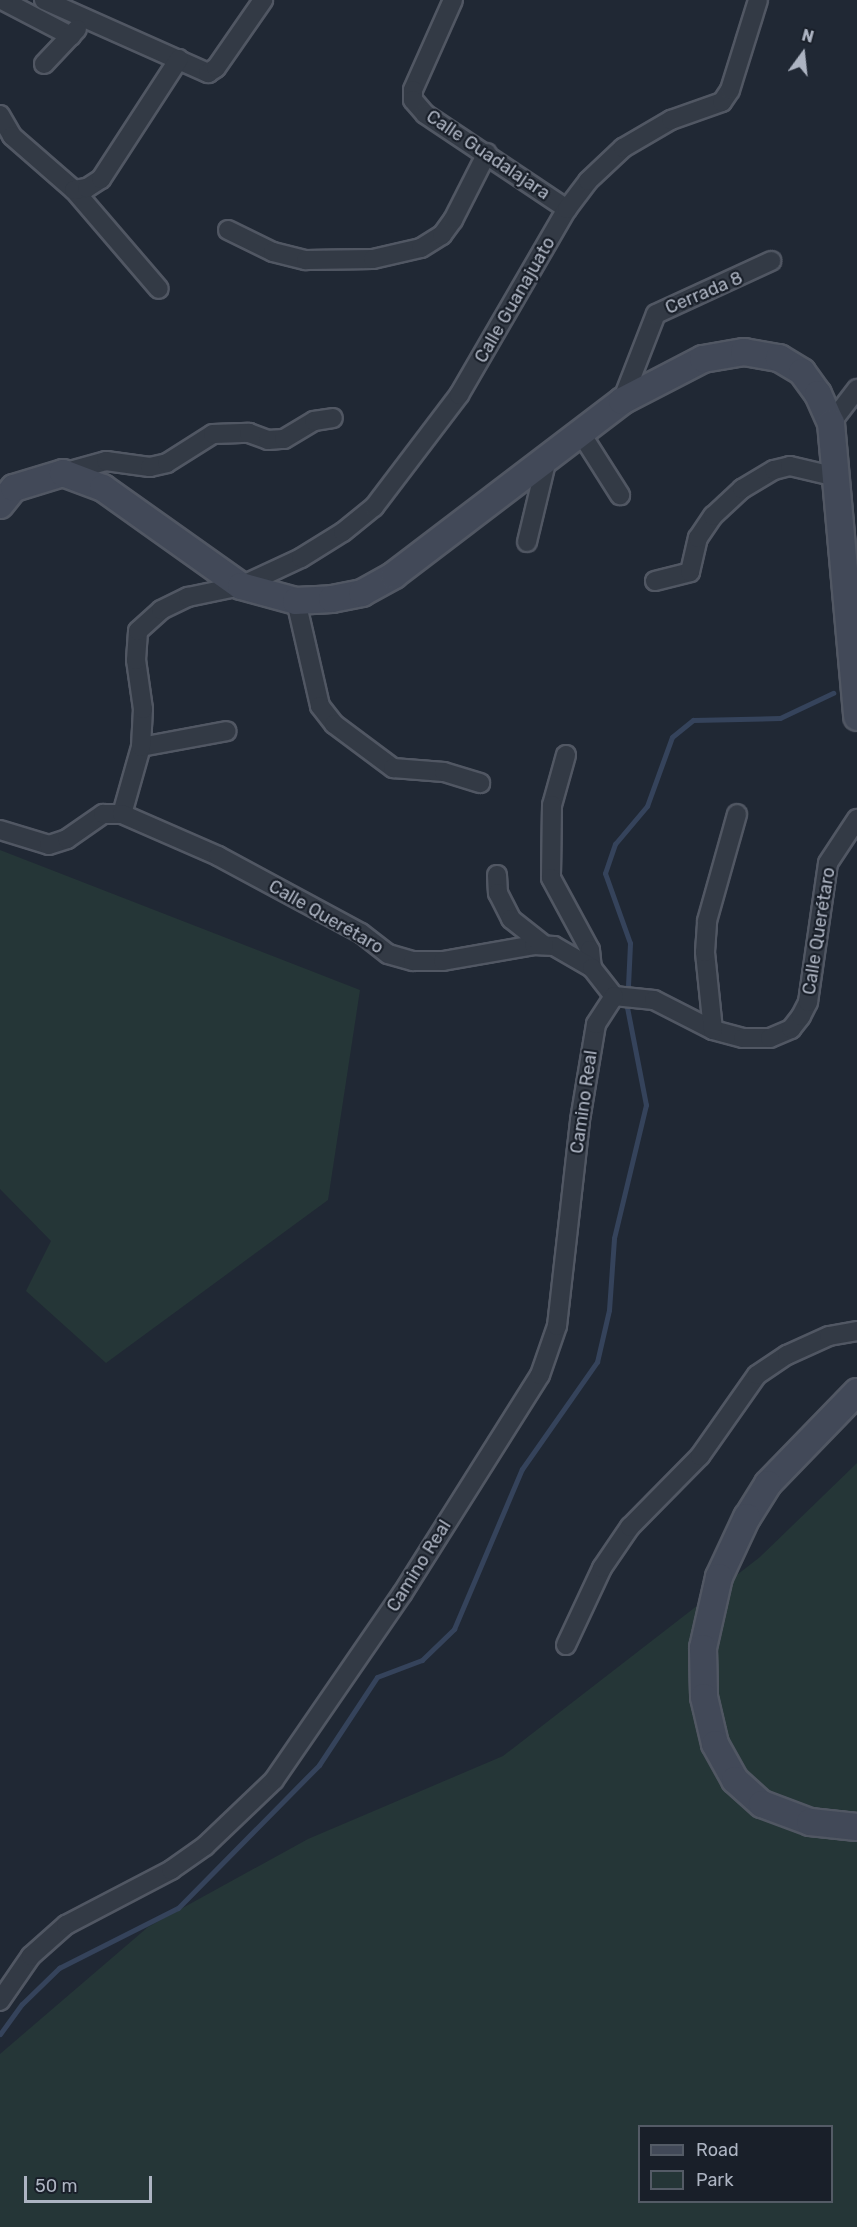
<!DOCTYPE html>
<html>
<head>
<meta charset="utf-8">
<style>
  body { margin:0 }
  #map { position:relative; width:857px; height:2227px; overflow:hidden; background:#202834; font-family:Rubik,sans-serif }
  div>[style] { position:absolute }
  .green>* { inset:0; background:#253637 }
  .stream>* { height:5px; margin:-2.5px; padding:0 2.5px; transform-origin:2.5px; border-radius:2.5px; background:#35435b }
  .roads { filter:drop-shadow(2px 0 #515763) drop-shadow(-2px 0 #515763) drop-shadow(0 2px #515763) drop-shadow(0 -2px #515763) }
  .street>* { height:18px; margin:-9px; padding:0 9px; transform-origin:9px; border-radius:9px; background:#333a45 }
  .secondary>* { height:26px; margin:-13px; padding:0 13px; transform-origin:13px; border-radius:13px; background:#424958 }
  span { translate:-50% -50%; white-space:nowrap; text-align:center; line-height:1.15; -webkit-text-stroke:4.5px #191f29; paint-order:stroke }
  .street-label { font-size:18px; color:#adb4c2 }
  .legend { position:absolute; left:638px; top:2125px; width:195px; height:78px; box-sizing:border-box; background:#191f29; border:2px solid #545b66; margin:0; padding:8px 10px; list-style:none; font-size:18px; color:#adb4c2 }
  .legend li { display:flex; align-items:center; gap:12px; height:30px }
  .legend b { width:30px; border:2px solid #545b66 }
  .north { position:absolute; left:773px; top:24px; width:60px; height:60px; -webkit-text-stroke:4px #191f29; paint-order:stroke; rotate:15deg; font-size:16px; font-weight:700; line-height:24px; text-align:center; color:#adb4c2 }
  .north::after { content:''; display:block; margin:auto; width:21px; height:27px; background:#adb4c2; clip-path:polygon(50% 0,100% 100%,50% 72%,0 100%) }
  .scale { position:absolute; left:24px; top:2176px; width:128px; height:27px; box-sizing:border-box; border:3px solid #adb4c2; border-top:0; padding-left:8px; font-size:18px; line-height:21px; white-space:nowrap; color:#adb4c2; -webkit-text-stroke:4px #191f29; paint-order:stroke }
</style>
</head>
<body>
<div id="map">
  <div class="green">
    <div style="clip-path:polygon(0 850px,360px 990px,328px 1200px,106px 1363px,26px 1291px,51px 1241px,0 1189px)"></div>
    <div style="clip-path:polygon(evenodd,857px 1463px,857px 2227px,0 2227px,0 2054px,148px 1927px,308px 1839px,503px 1756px,760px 1557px,857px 1463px,640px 2126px,832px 2126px,832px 2202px,640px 2202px,640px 2126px)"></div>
  </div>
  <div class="stream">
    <div style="left:0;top:2034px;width:37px;rotate:-54deg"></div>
    <div style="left:22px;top:2004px;width:52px;rotate:-44.2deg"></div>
    <div style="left:59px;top:1968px;width:133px;rotate:-26.8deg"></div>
    <div style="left:178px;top:1908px;width:201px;rotate:-45.4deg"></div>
    <div style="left:319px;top:1765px;width:105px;rotate:-56.6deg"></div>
    <div style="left:377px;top:1677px;width:48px;rotate:-20.7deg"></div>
    <div style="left:422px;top:1660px;width:45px;rotate:-44.1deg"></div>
    <div style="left:454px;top:1629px;width:174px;rotate:-67deg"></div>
    <div style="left:522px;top:1469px;width:131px;rotate:-55deg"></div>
    <div style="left:597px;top:1362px;width:53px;rotate:-77deg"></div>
    <div style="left:609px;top:1310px;width:72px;rotate:-86deg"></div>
    <div style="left:614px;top:1238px;width:137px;rotate:-76.5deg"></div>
    <div style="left:646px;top:1105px;width:100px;rotate:-101deg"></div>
    <div style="left:627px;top:1007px;width:64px;rotate:-87.3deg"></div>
    <div style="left:630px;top:943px;width:74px;rotate:-109.7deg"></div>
    <div style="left:605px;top:873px;width:31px;rotate:-71deg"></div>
    <div style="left:615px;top:844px;width:50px;rotate:-49.9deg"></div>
    <div style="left:647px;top:806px;width:73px;rotate:-70.1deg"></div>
    <div style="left:672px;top:737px;width:27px;rotate:-39deg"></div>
    <div style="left:693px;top:720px;width:87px;rotate:-1.3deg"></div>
    <div style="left:780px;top:718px;width:59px;rotate:-25.3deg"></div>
  </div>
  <div class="roads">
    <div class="street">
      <div style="left:2px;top:0;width:78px;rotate:27.6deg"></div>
      <div style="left:44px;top:0;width:180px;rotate:24deg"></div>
      <div style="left:208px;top:73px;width:9px;rotate:-32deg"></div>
      <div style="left:216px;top:68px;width:83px;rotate:-55.3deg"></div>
      <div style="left:453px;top:0;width:98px;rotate:114deg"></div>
      <div style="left:413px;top:90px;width:10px;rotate:90deg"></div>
      <div style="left:413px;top:100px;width:18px;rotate:49deg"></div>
      <div style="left:425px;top:114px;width:171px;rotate:33.8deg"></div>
      <div style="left:44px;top:64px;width:48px;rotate:-46.7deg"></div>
      <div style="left:0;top:115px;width:24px;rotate:60deg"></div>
      <div style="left:12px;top:136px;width:82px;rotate:41.1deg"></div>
      <div style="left:74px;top:190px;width:130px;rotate:49.4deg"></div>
      <div style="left:74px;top:190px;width:13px;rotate:-9deg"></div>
      <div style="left:87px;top:188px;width:17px;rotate:-33deg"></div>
      <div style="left:101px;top:179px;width:143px;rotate:-57deg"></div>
      <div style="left:228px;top:230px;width:50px;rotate:26.1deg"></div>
      <div style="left:273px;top:252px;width:34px;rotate:14deg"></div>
      <div style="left:306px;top:260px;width:67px;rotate:-0.9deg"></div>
      <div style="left:373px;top:259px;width:49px;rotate:-12.9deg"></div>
      <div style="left:421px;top:248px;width:25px;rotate:-32deg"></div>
      <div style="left:442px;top:235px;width:19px;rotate:-54deg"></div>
      <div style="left:453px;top:220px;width:75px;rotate:-63.1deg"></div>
      <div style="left:622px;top:401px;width:93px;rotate:-68.7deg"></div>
      <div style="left:656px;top:314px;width:127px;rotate:-24.7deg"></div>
      <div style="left:831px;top:423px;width:43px;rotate:-52.6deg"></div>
      <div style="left:580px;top:432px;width:75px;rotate:57.6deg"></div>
      <div style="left:63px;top:473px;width:45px;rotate:-15.6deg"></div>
      <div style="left:106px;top:461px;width:44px;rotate:7.8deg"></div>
      <div style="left:150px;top:467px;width:17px;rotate:-13deg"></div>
      <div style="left:167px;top:463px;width:54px;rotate:-32.2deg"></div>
      <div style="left:213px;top:434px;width:36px;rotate:-2deg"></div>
      <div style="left:249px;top:433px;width:20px;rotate:20deg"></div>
      <div style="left:268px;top:440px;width:16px;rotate:-4deg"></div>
      <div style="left:284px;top:439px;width:35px;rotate:-31deg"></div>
      <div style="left:314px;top:421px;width:19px;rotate:-9deg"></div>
      <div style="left:527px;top:542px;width:85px;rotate:-76.5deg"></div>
      <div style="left:655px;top:581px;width:36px;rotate:-14deg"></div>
      <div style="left:690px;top:572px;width:35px;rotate:-77deg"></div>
      <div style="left:698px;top:538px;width:27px;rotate:-56deg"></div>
      <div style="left:713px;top:516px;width:40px;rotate:-43deg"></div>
      <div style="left:742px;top:489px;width:37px;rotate:-31deg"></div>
      <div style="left:774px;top:470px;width:16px;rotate:-14deg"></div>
      <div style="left:790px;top:466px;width:48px;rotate:13.2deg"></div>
      <div style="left:296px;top:601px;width:108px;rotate:77.1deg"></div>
      <div style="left:320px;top:706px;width:23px;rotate:52deg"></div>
      <div style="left:334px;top:724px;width:74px;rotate:36.7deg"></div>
      <div style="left:393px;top:768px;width:51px;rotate:4.5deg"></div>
      <div style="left:444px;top:772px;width:38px;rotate:17deg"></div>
      <div style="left:141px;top:747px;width:87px;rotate:-10.5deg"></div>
      <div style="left:566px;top:755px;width:52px;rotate:105.6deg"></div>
      <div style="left:552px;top:805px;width:73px;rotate:90.8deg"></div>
      <div style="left:551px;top:878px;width:82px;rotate:61.6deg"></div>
      <div style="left:590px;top:950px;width:18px;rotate:84deg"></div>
      <div style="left:122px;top:814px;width:70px;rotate:-74.2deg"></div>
      <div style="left:141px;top:747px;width:38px;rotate:-87deg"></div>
      <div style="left:143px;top:709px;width:49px;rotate:-98.1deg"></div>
      <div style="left:136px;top:660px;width:29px;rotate:-86deg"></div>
      <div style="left:138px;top:631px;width:31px;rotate:-42deg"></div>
      <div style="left:161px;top:610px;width:30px;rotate:-26deg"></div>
      <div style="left:188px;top:597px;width:54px;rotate:-11.7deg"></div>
      <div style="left:241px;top:586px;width:66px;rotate:-25deg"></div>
      <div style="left:301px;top:558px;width:49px;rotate:-31.8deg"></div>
      <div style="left:343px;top:532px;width:40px;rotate:-39deg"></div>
      <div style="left:374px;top:507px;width:141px;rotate:-52.8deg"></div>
      <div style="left:459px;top:395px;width:215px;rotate:-59.9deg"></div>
      <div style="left:567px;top:209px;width:35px;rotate:-53deg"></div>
      <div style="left:588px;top:181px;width:48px;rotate:-43.3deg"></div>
      <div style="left:623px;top:148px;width:56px;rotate:-30.3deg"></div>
      <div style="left:671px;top:120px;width:54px;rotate:-19.4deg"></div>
      <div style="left:722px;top:102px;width:14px;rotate:-56deg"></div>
      <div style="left:730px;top:90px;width:94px;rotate:-72.7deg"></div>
      <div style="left:0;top:830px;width:51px;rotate:17deg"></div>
      <div style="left:49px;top:845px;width:19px;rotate:-18deg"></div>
      <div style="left:67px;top:839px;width:44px;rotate:-34.8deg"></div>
      <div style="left:103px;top:814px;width:19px"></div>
      <div style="left:122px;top:814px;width:105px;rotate:23.6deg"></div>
      <div style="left:218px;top:856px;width:162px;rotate:28.3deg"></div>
      <div style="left:361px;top:933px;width:34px;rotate:38deg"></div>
      <div style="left:388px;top:954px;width:26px;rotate:16deg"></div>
      <div style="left:413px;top:961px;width:30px"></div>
      <div style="left:443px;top:961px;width:92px;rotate:-10deg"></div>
      <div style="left:534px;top:945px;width:20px;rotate:3deg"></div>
      <div style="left:554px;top:946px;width:44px;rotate:30.1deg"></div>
      <div style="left:592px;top:968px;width:36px;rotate:52deg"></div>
      <div style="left:614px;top:996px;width:40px;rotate:5.7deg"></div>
      <div style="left:654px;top:1000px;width:66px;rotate:27deg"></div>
      <div style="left:713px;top:1030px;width:31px;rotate:15deg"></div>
      <div style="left:743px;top:1038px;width:27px"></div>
      <div style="left:770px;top:1038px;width:23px;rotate:-23deg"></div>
      <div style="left:791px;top:1029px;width:16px;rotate:-52deg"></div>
      <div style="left:801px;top:1016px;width:16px;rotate:-63deg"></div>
      <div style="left:808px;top:1002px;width:140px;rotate:-81.8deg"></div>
      <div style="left:828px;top:863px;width:53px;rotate:-56.6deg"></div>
      <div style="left:497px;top:875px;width:18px;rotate:87deg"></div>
      <div style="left:498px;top:893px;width:29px;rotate:63deg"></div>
      <div style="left:511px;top:919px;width:42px;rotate:38.2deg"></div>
      <div style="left:713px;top:1030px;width:78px;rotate:-95.9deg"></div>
      <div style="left:705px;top:952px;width:31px;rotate:-86deg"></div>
      <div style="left:707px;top:921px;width:111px;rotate:-74.3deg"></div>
      <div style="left:566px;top:1645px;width:85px;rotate:-64.9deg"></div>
      <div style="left:602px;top:1568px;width:50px;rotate:-55.7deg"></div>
      <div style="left:630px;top:1527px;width:100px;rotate:-45.4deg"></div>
      <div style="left:700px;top:1456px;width:99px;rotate:-54.9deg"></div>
      <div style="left:757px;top:1375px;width:36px;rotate:-34deg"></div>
      <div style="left:787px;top:1355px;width:46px;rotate:-24.3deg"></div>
      <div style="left:829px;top:1336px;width:28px;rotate:-10deg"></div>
      <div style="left:0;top:2001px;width:55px;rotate:-55.4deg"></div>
      <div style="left:31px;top:1956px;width:47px;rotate:-41.5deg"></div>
      <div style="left:66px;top:1925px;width:119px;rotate:-27.6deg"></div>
      <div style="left:171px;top:1870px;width:42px;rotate:-35.2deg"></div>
      <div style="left:205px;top:1846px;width:95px;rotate:-43.7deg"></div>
      <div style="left:274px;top:1780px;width:226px;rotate:-55.5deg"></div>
      <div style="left:402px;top:1594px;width:259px;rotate:-57.8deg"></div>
      <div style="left:540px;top:1375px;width:52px;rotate:-70.9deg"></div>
      <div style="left:557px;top:1326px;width:207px;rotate:-83.6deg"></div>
      <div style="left:580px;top:1120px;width:97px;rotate:-80.5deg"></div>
      <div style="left:596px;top:1024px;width:33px;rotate:-57deg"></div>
    </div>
    <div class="secondary">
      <div style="left:0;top:505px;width:22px;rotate:-51deg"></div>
      <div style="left:14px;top:488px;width:51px;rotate:-17deg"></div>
      <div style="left:63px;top:473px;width:43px;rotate:20.6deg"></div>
      <div style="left:103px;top:488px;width:169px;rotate:35.4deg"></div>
      <div style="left:241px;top:586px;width:57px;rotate:15.3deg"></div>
      <div style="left:296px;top:601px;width:36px;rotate:-3deg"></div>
      <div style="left:332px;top:599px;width:31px;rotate:-11deg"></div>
      <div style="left:362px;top:593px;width:37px;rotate:-29deg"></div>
      <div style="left:394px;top:575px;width:287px;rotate:-37.3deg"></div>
      <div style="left:622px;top:401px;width:91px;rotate:-27.4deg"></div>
      <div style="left:703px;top:359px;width:42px;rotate:-9.7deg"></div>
      <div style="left:744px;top:352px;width:36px;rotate:10deg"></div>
      <div style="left:779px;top:358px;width:27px;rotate:31deg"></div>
      <div style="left:802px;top:372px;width:27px;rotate:54deg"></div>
      <div style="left:818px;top:394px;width:32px;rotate:66deg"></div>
      <div style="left:831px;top:423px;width:295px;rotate:84.9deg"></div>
      <div style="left:857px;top:1392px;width:128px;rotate:134.1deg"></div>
      <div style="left:768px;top:1484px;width:39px;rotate:122deg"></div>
      <div style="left:747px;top:1517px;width:66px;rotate:115deg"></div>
      <div style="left:719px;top:1577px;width:73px;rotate:102.7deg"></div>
      <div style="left:703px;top:1648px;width:49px;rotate:88.8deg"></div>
      <div style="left:704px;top:1697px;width:48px;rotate:76.8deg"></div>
      <div style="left:715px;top:1744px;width:41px;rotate:60.9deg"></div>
      <div style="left:735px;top:1780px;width:36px;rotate:42deg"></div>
      <div style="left:762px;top:1804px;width:51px;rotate:20.6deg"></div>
      <div style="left:810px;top:1822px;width:47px;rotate:6.1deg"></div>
    </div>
  </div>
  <div class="street-label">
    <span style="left:488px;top:155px;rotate:34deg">Calle Guadalajara</span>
    <span style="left:704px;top:293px;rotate:-23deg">Cerrada 8</span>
    <span style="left:515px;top:300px;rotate:-60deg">Calle Guanajuato</span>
    <span style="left:326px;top:917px;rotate:30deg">Calle Querétaro</span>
    <span style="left:819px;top:931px;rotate:-81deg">Calle Querétaro</span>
    <span style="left:584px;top:1102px;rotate:-82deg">Camino Real</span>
    <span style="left:419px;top:1566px;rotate:-58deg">Camino Real</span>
  </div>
  <ul class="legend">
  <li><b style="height:8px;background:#424958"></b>Road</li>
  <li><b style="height:16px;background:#253637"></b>Park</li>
  </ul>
  <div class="north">N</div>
  <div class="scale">50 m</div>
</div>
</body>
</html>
